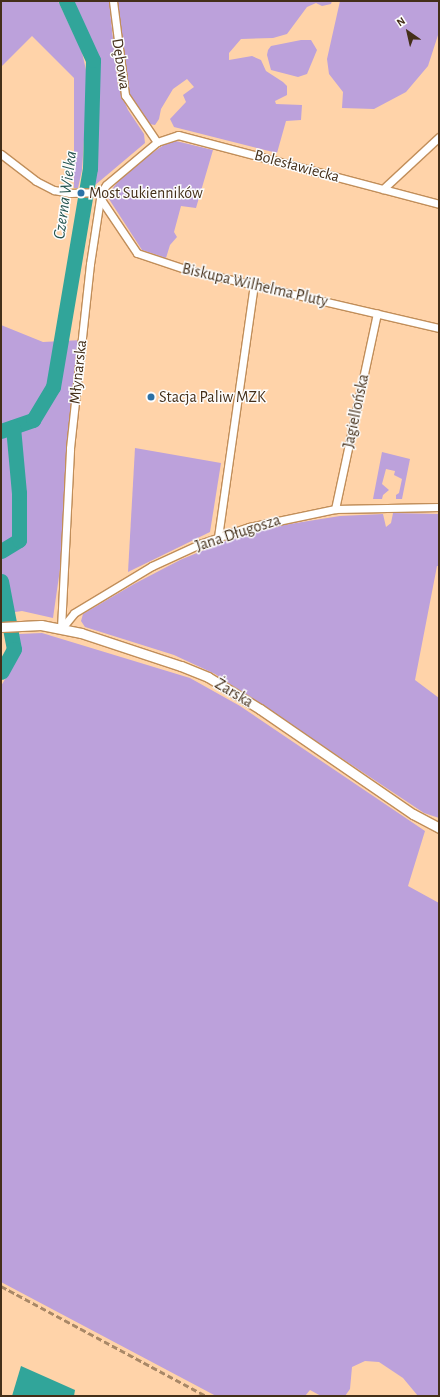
<!DOCTYPE html>
<html>
<head>
<meta charset="utf-8">
<style>
  body { margin:0 }
  #map { position:relative; width:440px; height:1397px; overflow:hidden; background:#ffd3a9; font-family:"Alegreya Sans",sans-serif }
  div>[style] { position:absolute }
  .green>* { inset:0; background:#bca1db }
  .water>* { inset:0; background:#31a59a }
  .river>* { height:15px; margin:-7.5px; padding:0 7.5px; transform-origin:7.5px; border-radius:7.5px; background:#31a59a }
  .roads { filter:drop-shadow(1px 0 #c18e5a) drop-shadow(-1px 0 #c18e5a) drop-shadow(0 1px #c18e5a) drop-shadow(0 -1px #c18e5a) }
  .minor>* { height:7px; margin:-3.5px; padding:0 3.5px; transform-origin:3.5px; border-radius:3.5px; background:#fff }
  .tertiary>* { height:9px; margin:-4.5px; padding:0 4.5px; transform-origin:4.5px; border-radius:4.5px; background:#fff }
  .rail>* { height:2.5px; margin-top:-1.25px; transform-origin:0; background:repeating-linear-gradient(90deg,#a98867 0 6px,transparent 0 9px) }
  .dots>* { width:11px; height:11px; translate:-50% -50%; box-sizing:border-box; border:2px solid #fdfdfd; border-radius:50% }
  span { translate:-50% -50%; white-space:nowrap; text-align:center; line-height:1.15; -webkit-text-stroke:3px #fdfdfd; paint-order:stroke }
  .street-label { font-size:16px; color:#442f19 }
  .poi-label { font-size:16px; color:#442f19 }
  .left { translate:0 -50%; text-align:left }
  .water-label { font-size:17px; color:#265550; font-style:italic }
  .frame { position:absolute; inset:0; border:2px solid #442f19; pointer-events:none }
  .north { position:absolute; left:388px; top:12px; width:40px; height:40px; -webkit-text-stroke:3px #fdfdfd; paint-order:stroke; rotate:326deg; font-size:11px; font-weight:700; line-height:16px; text-align:center; color:#442f19 }
  .north::after { content:''; display:block; margin:auto; width:14px; height:18px; background:#442f19; clip-path:polygon(50% 0,100% 100%,50% 72%,0 100%) }
</style>
</head>
<body>
<div id="map">
  <div class="green">
    <div style="clip-path:polygon(1px 1px,58px 1px,82px 52px,88px 79px,82px 170px,78px 188px,74px 188px,74px 78px,32px 36px,1px 67px)"></div>
    <div style="clip-path:polygon(70px 1px,109px 1px,118px 86px,128px 110px,144px 134px,145px 143px,94px 186px,92px 182px,97px 108px,96px 56px,92px 41px)"></div>
    <div style="clip-path:polygon(117px 1px,332px 1px,331px 4px,322px 6px,316px 3px,307px 7px,287px 34px,273px 38px,241px 39px,229px 53px,229px 60px,252px 56px,261px 60px,266px 71px,283px 82px,287px 86px,287px 95px,275px 101px,276px 104px,302px 105px,301px 120px,286px 121px,277px 153px,174px 127px,170px 119px,186px 102px,183px 95px,194px 87px,187px 79px,173px 89px,161px 109px,159px 119px,155px 125px,149px 124px,127px 93px)"></div>
    <div style="clip-path:polygon(340px 1px,439px 1px,439px 32px,428px 66px,406px 92px,374px 109px,342px 108px,343px 92px,329px 74px,327px 59px)"></div>
    <div style="clip-path:polygon(301px 40px,311px 40px,317px 50px,307px 74px,298px 77px,271px 70px,267px 55px,268px 50px,271px 46px)"></div>
    <div style="clip-path:polygon(176px 141px,213px 150px,196px 208px,181px 206px,174px 232px,177px 237px,170px 245px,166px 258px,142px 250px,107px 196px,119px 180px,144px 159px,165px 144px)"></div>
    <div style="clip-path:polygon(1px 325px,43px 342px,82px 340px,61px 562px,53px 618px,22px 611px,1px 614px)"></div>
    <div style="clip-path:polygon(135px 448px,221px 463px,210px 532px,128px 572px)"></div>
    <div style="clip-path:polygon(382px 452px,410px 459px,402px 499px,396px 499px,396px 495px,399px 493px,402px 479px,394px 475px,395px 471px,386px 469px,382px 484px,389px 490px,383px 495px,382px 499px,373px 499px)"></div>
    <div style="clip-path:polygon(393px 513px,439px 514px,439px 566px,437px 566px,415px 680px,439px 698px,439px 818px,424px 813px,215px 674px,174px 655px,85px 627px,81px 621px,83px 614px,134px 584px,180px 560px,228px 540px,277px 526px,340px 516px,383px 514px,386px 527px,391px 523px)"></div>
    <div style="clip-path:polygon(42px 633px,190px 678px,240px 706px,425px 831px,408px 886px,439px 903px,439px 1396px,418px 1396px,403px 1378px,379px 1362px,365px 1361px,352px 1367px,350px 1389px,345px 1396px,321px 1396px,310px 1390px,305px 1396px,216px 1396px,1px 1282px,1px 686px,11px 669px,19px 634px)"></div>
  </div>
  <div class="water">
    <div style="clip-path:polygon(21px 1366px,75px 1390px,74px 1396px,12px 1396px)"></div>
  </div>
  <div class="river">
    <div style="left:1px;top:431px;width:34px;rotate:-19deg"></div>
    <div style="left:33px;top:420px;width:39px;rotate:-59deg"></div>
    <div style="left:53px;top:387px;width:222px;rotate:-80.4deg"></div>
    <div style="left:90px;top:168px;width:108px;rotate:-88.4deg"></div>
    <div style="left:93px;top:60px;width:65px;rotate:-114.6deg"></div>
    <div style="left:1px;top:551px;width:21px;rotate:-31deg"></div>
    <div style="left:19px;top:540px;width:47px;rotate:-90deg"></div>
    <div style="left:19px;top:493px;width:66px;rotate:-95.2deg"></div>
    <div style="left:1px;top:581px;width:69px;rotate:79.2deg"></div>
    <div style="left:14px;top:649px;width:26px;rotate:119deg"></div>
  </div>
  <div class="roads">
    <div class="minor">
      <div style="left:113px;top:1px;width:95px;rotate:82.7deg"></div>
      <div style="left:125px;top:95px;width:57px;rotate:55.8deg"></div>
      <div style="left:1px;top:154px;width:44px;rotate:37.6deg"></div>
      <div style="left:36px;top:181px;width:20px;rotate:27deg"></div>
      <div style="left:54px;top:190px;width:16px;rotate:11deg"></div>
      <div style="left:70px;top:193px;width:31px;rotate:-2deg"></div>
      <div style="left:383px;top:189px;width:76px;rotate:-42.9deg"></div>
      <div style="left:100px;top:198px;width:66px;rotate:56.1deg"></div>
      <div style="left:137px;top:253px;width:51px;rotate:18.4deg"></div>
      <div style="left:185px;top:269px;width:261px;rotate:13.1deg"></div>
      <div style="left:335px;top:509px;width:200px;rotate:-77.9deg"></div>
      <div style="left:218px;top:537px;width:255px;rotate:-81.9deg"></div>
      <div style="left:61px;top:628px;width:180px;rotate:-87.1deg"></div>
      <div style="left:70px;top:448px;width:185px;rotate:-83.8deg"></div>
      <div style="left:90px;top:264px;width:73px;rotate:-81.3deg"></div>
      <div style="left:101px;top:192px;width:9px;rotate:-54deg"></div>
      <div style="left:106px;top:185px;width:67px;rotate:-40.1deg"></div>
      <div style="left:157px;top:142px;width:22px;rotate:-18deg"></div>
      <div style="left:178px;top:135px;width:270px;rotate:14.8deg"></div>
      <div style="left:62px;top:628px;width:19px;rotate:-51deg"></div>
      <div style="left:74px;top:613px;width:91px;rotate:-31.1deg"></div>
      <div style="left:152px;top:566px;width:55px;rotate:-24.7deg"></div>
      <div style="left:202px;top:543px;width:50px;rotate:-18.8deg"></div>
      <div style="left:249px;top:527px;width:88px;rotate:-11.8deg"></div>
      <div style="left:335px;top:509px;width:104px;rotate:-1.1deg"></div>
    </div>
    <div class="tertiary">
      <div style="left:1px;top:627px;width:40px;rotate:-2.9deg"></div>
      <div style="left:41px;top:625px;width:41px;rotate:11.3deg"></div>
      <div style="left:81px;top:633px;width:105px;rotate:18.3deg"></div>
      <div style="left:181px;top:666px;width:29px;rotate:22deg"></div>
      <div style="left:208px;top:677px;width:61px;rotate:31.6deg"></div>
      <div style="left:260px;top:709px;width:186px;rotate:34.5deg"></div>
      <div style="left:413px;top:814px;width:30px;rotate:28deg"></div>
    </div>
  </div>
  <div class="rail">
    <div style="left:1px;top:1286px;width:233px;rotate:28.2deg"></div>
  </div>
  <div class="dots">
    <div style="left:81px;top:193px;background:#2c71a6"></div>
    <div style="left:151px;top:397px;background:#2c71a6"></div>
  </div>
  <div class="street-label">
    <span style="left:121px;top:64px;rotate:81deg">Dębowa</span>
    <span style="left:297px;top:166px;rotate:15deg">Bolesławiecka</span>
    <span style="left:255px;top:285px;rotate:13deg">Biskupa Wilhelma Pluty</span>
    <span style="left:78px;top:372px;rotate:-84deg">Młynarska</span>
    <span style="left:356px;top:411px;rotate:-78deg">Jagiellońska</span>
    <span style="left:238px;top:533px;rotate:-18deg">Jana Długosza</span>
    <span style="left:234px;top:693px;rotate:31deg">Żarska</span>
  </div>
  <div class="poi-label">
    <span class="left" style="left:89px;top:193px">Most Sukienników</span>
    <span class="left" style="left:159px;top:397px">Stacja Paliw MZK</span>
  </div>
  <div class="water-label">
    <span style="left:65px;top:195px;rotate:-82deg">Czerna Wielka</span>
  </div>
  <div class="frame"></div>
  <div class="north">N</div>
</div>
</body>
</html>
